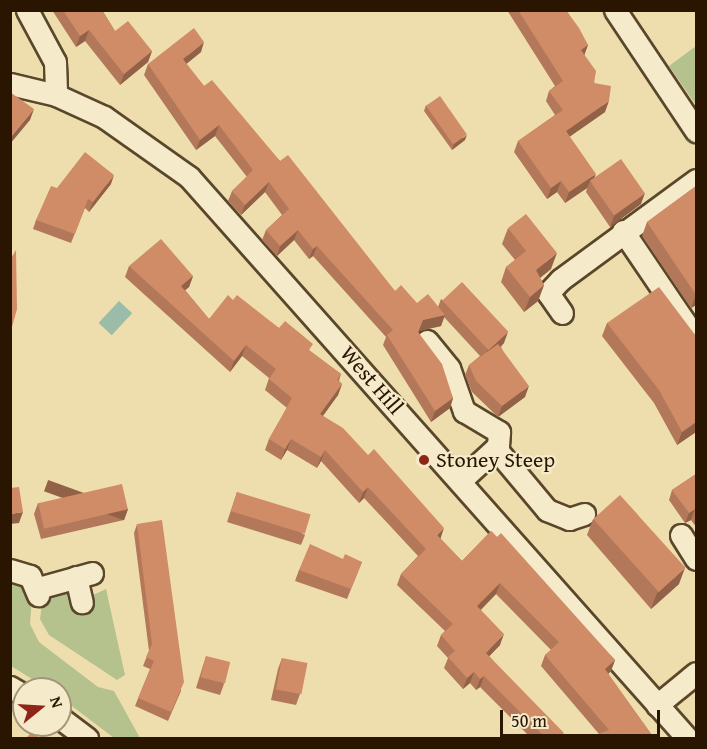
<!DOCTYPE html>
<html>
<head>
<meta charset="utf-8">
<style>
  body { margin:0 }
  #map { position:relative; width:707px; height:749px; overflow:hidden; background:#efdead; font-family:"Gentium Book Plus",serif }
  div>[style] { position:absolute }
  .green>* { inset:0; background:#b6c28d }
  .water>* { inset:0; background:#9abca8; transform-origin:0 0 }
  .roads { filter:drop-shadow(2px 0 #5a472b) drop-shadow(-2px 0 #5a472b) drop-shadow(0 2px #5a472b) drop-shadow(0 -2px #5a472b) }
  .minor>* { height:21px; margin:-10.5px; padding:0 10.5px; transform-origin:10.5px; border-radius:10.5px; background:#f5eaca }
  .wall>* { inset:0; background:#b37859 }
  .shaded-wall>* { inset:0; background:#926248; transform-origin:0 0 }
  .building>* { inset:0; background:#d08c67; transform-origin:0 0 }
  .dots>* { width:16px; height:16px; translate:-50% -50%; box-sizing:border-box; border:3px solid #f5eaca; border-radius:50% }
  span { translate:-50% -50%; white-space:nowrap; text-align:center; line-height:1.15; -webkit-text-stroke:4.5px #f5eaca; paint-order:stroke }
  .street-label { font-size:22px; color:#291500 }
  .poi-label { font-size:22px; color:#291500 }
  .left { translate:0 -50%; text-align:left }
  .frame { position:absolute; inset:0; border:12px solid #291500; pointer-events:none }
  .north { position:absolute; left:12px; top:677px; width:60px; height:60px; box-sizing:border-box; background:#f5eaca; border:2px solid #a39579; border-radius:50%; rotate:72deg; font-size:16px; font-weight:700; line-height:24px; text-align:center; color:#291500 }
  .north::after { content:''; display:block; margin:auto; width:21px; height:27px; background:#8f2418; clip-path:polygon(50% 0,100% 100%,50% 72%,0 100%) }
  .scale { position:absolute; left:500px; top:710px; width:160px; height:27px; box-sizing:border-box; border:3px solid #291500; border-top:0; padding-left:8px; font-size:18px; line-height:21px; white-space:nowrap; color:#291500; -webkit-text-stroke:4px #f5eaca; paint-order:stroke }
</style>
</head>
<body>
<div id="map">
  <div class="green">
    <div style="clip-path:polygon(696px 46px,696px 105px,669px 66px)"></div>
    <div style="clip-path:polygon(11px 582px,26px 587px,32px 597px,30px 624px,39px 642px,98px 687px,114px 691px,140px 738px,114px 738px,60px 697px,60px 689px,48px 689px,11px 666px)"></div>
    <div style="clip-path:polygon(106px 589px,125px 675px,117px 680px,49px 635px,40px 619px,42px 603px,55px 594px,71px 594px,78px 613px,91px 608px,93px 595px)"></div>
  </div>
  <div class="water">
    <div style="left:119px;top:301px;width:18px;height:30px;rotate:43deg"></div>
  </div>
  <div class="roads">
    <div class="minor">
      <div style="left:27px;top:10px;width:59px;rotate:61.7deg"></div>
      <div style="left:55px;top:62px;width:33px;rotate:88deg"></div>
      <div style="left:615px;top:10px;width:146px;rotate:56.2deg"></div>
      <div style="left:10px;top:84px;width:47px;rotate:13.4deg"></div>
      <div style="left:56px;top:95px;width:53px;rotate:24.6deg"></div>
      <div style="left:104px;top:117px;width:104px;rotate:35.2deg"></div>
      <div style="left:189px;top:177px;width:750px;rotate:48.4deg"></div>
      <div style="left:623px;top:231px;width:130px;rotate:55.9deg"></div>
      <div style="left:562px;top:313px;width:24px;rotate:-125deg"></div>
      <div style="left:548px;top:293px;width:18px;rotate:-47deg"></div>
      <div style="left:560px;top:280px;width:169px;rotate:-36.3deg"></div>
      <div style="left:427px;top:341px;width:35px;rotate:51deg"></div>
      <div style="left:449px;top:368px;width:46px;rotate:70.8deg"></div>
      <div style="left:464px;top:411px;width:41px;rotate:31deg"></div>
      <div style="left:499px;top:432px;width:14px;rotate:94deg"></div>
      <div style="left:498px;top:446px;width:52px;rotate:137.4deg"></div>
      <div style="left:496px;top:449px;width:80px;rotate:50.1deg"></div>
      <div style="left:547px;top:510px;width:24px;rotate:22deg"></div>
      <div style="left:569px;top:519px;width:16px;rotate:-18deg"></div>
      <div style="left:681px;top:535px;width:28px;rotate:58deg"></div>
      <div style="left:10px;top:570px;width:21px;rotate:17deg"></div>
      <div style="left:30px;top:576px;width:21px;rotate:67deg"></div>
      <div style="left:76px;top:577px;width:26px;rotate:77deg"></div>
      <div style="left:38px;top:588px;width:56px;rotate:-15.5deg"></div>
      <div style="left:10px;top:687px;width:16px;rotate:30deg"></div>
      <div style="left:657px;top:705px;width:50px;rotate:-39.4deg"></div>
      <div style="left:60px;top:718px;width:34px;rotate:37deg"></div>
    </div>
  </div>
  <div class="wall">
    <div style="clip-path:polygon(52px 10px,102px 10px,115px 31px,152px 51px,148px 62px,120px 85px,85px 41px,76px 47px)"></div>
    <div style="clip-path:polygon(507px 10px,566px 10px,588px 45px,584px 54px,605px 112px,569px 137px,594px 178px,641px 204px,610px 227px,586px 192px,587px 188px,565px 203px,557px 192px,547px 199px,514px 152px,518px 141px,555px 115px,546px 101px,549px 91px,555px 86px)"></div>
    <div style="clip-path:polygon(201px 52px,186px 64px,204px 86px,280px 161px,395px 291px,417px 303px,438px 307px,441px 299px,504px 343px,501px 347px,525px 397px,498px 417px,472px 392px,465px 375px,469px 365px,480px 356px,444px 317px,441px 326px,419px 331px,419px 333px,453px 398px,450px 408px,431px 422px,383px 345px,386px 337px,313px 256px,309px 259px,294px 240px,277px 256px,262px 240px,266px 230px,282px 215px,265px 192px,241px 215px,228px 201px,232px 191px,247px 177px,215px 136px,196px 150px,144px 75px,148px 64px)"></div>
    <div style="clip-path:polygon(426px 105px,465px 140px,452px 150px,424px 111px)"></div>
    <div style="clip-path:polygon(111px 184px,89px 212px,85px 208px,71px 243px,33px 229px,36px 220px,57px 188px)"></div>
    <div style="clip-path:polygon(696px 186px,696px 305px,691px 308px,642px 236px,647px 222px)"></div>
    <div style="clip-path:polygon(508px 228px,551px 269px,540px 278px,544px 285px,538px 301px,524px 312px,501px 282px,506px 267px,515px 260px,502px 244px)"></div>
    <div style="clip-path:polygon(129px 266px,193px 276px,189px 287px,185px 290px,209px 319px,233px 300px,279px 328px,341px 374px,339px 381px,342px 384px,338px 395px,323px 416px,462px 561px,491px 531px,615px 660px,611px 671px,608px 674px,654px 738px,587px 738px,599px 734px,541px 666px,545px 655px,551px 650px,496px 594px,481px 610px,500px 645px,489px 656px,562px 738px,531px 738px,480px 687px,476px 690px,470px 683px,463px 689px,444px 668px,448px 658px,437px 646px,441px 635px,445px 631px,397px 585px,401px 574px,418px 556px,364px 498px,359px 503px,321px 461px,317px 468px,287px 450px,281px 460px,265px 450px,269px 439px,287px 408px,265px 390px,269px 378px,242px 356px,230px 372px,125px 277px)"></div>
    <div style="clip-path:polygon(607px 323px,696px 336px,696px 432px,677px 445px,654px 403px,602px 336px)"></div>
    <div style="clip-path:polygon(696px 474px,696px 527px,691px 520px,685px 523px,669px 500px,672px 490px)"></div>
    <div style="clip-path:polygon(237px 492px,305px 535px,301px 545px,227px 522px)"></div>
    <div style="clip-path:polygon(38px 503px,128px 509px,124px 520px,41px 539px,34px 514px)"></div>
    <div style="clip-path:polygon(593px 519px,679px 584px,651px 609px,587px 535px)"></div>
    <div style="clip-path:polygon(137px 524px,181px 691px,168px 721px,135px 706px,150px 669px,143px 666px,149px 651px,134px 533px)"></div>
    <div style="clip-path:polygon(343px 559px,362px 562px,347px 599px,295px 581px,299px 570px)"></div>
    <div style="clip-path:polygon(206px 656px,224px 684px,220px 695px,196px 688px)"></div>
    <div style="clip-path:polygon(282px 658px,300px 694px,296px 705px,271px 700px,278px 669px)"></div>
  </div>
  <div class="shaded-wall">
    <div style="clip-path:polygon(89px 30px,85px 41px,76px 47px,80px 36px)"></div>
    <div style="clip-path:polygon(204px 42px,201px 52px,179px 70px,183px 59px)"></div>
    <div style="clip-path:polygon(588px 45px,584px 56px,581px 50px)"></div>
    <div style="clip-path:polygon(152px 51px,148px 62px,120px 85px,124px 74px)"></div>
    <div style="clip-path:polygon(609px 101px,605px 112px,562px 142px,566px 131px)"></div>
    <div style="clip-path:polygon(34px 109px,30px 120px,10px 144px,10px 138px)"></div>
    <div style="clip-path:polygon(219px 125px,215px 136px,196px 150px,200px 140px)"></div>
    <div style="clip-path:polygon(467px 135px,465px 140px,452px 150px,454px 144px)"></div>
    <div style="clip-path:polygon(596px 174px,592px 184px,590px 181px,587px 188px,565px 203px,569px 192px)"></div>
    <div style="clip-path:polygon(114px 175px,111px 184px,89px 212px,93px 202px)"></div>
    <div style="clip-path:polygon(561px 181px,557px 192px,547px 199px,551px 188px)"></div>
    <div style="clip-path:polygon(269px 182px,265px 192px,241px 215px,245px 205px)"></div>
    <div style="clip-path:polygon(645px 193px,641px 204px,610px 227px,614px 216px)"></div>
    <div style="clip-path:polygon(298px 230px,294px 240px,277px 256px,280px 246px)"></div>
    <div style="clip-path:polygon(317px 246px,313px 256px,309px 259px,313px 249px)"></div>
    <div style="clip-path:polygon(557px 253px,551px 269px,530px 286px,536px 270px)"></div>
    <div style="clip-path:polygon(193px 276px,189px 287px,177px 297px,181px 286px)"></div>
    <div style="clip-path:polygon(544px 285px,538px 301px,524px 312px,530px 297px)"></div>
    <div style="clip-path:polygon(696px 294px,696px 305px,691px 308px,696px 295px)"></div>
    <div style="clip-path:polygon(445px 315px,441px 326px,419px 331px,414px 342px,423px 320px)"></div>
    <div style="clip-path:polygon(508px 332px,504px 343px,484px 360px,488px 349px)"></div>
    <div style="clip-path:polygon(246px 345px,242px 356px,230px 372px,234px 361px)"></div>
    <div style="clip-path:polygon(342px 384px,338px 395px,316px 425px,320px 414px)"></div>
    <div style="clip-path:polygon(529px 386px,525px 397px,498px 417px,502px 406px)"></div>
    <div style="clip-path:polygon(453px 398px,450px 408px,431px 422px,435px 411px)"></div>
    <div style="clip-path:polygon(696px 422px,696px 432px,677px 445px,682px 432px)"></div>
    <div style="clip-path:polygon(291px 439px,287px 450px,281px 460px,285px 449px)"></div>
    <div style="clip-path:polygon(325px 450px,321px 461px,317px 468px,321px 457px)"></div>
    <div style="clip-path:polygon(368px 487px,364px 498px,359px 503px,363px 492px)"></div>
    <div style="left:128px;top:509px;width:12px;height:85px;rotate:110deg"></div>
    <div style="clip-path:polygon(695px 509px,691px 520px,685px 523px,689px 513px)"></div>
    <div style="clip-path:polygon(23px 512px,19px 523px,10px 524px,10px 514px)"></div>
    <div style="clip-path:polygon(444px 528px,440px 540px,437px 535px)"></div>
    <div style="clip-path:polygon(685px 568px,679px 584px,651px 609px,657px 593px)"></div>
    <div style="clip-path:polygon(500px 583px,496px 594px,473px 617px,477px 606px)"></div>
    <div style="clip-path:polygon(504px 634px,500px 645px,482px 664px,486px 653px)"></div>
    <div style="clip-path:polygon(615px 660px,611px 671px,601px 681px,605px 669px)"></div>
    <div style="clip-path:polygon(474px 672px,470px 683px,463px 689px,467px 678px)"></div>
    <div style="clip-path:polygon(484px 676px,480px 687px,476px 690px,480px 679px)"></div>
  </div>
  <div class="building">
    <div style="clip-path:polygon(63px 10px,102px 10px,115px 31px,128px 21px,152px 51px,124px 74px,89px 30px,80px 36px)"></div>
    <div style="clip-path:polygon(518px 10px,566px 10px,579px 28px,588px 45px,581px 50px,596px 71px,594px 83px,611px 86px,609px 101px,566px 131px,596px 174px,569px 192px,561px 181px,551px 188px,518px 141px,563px 110px,549px 91px,563px 81px)"></div>
    <div style="clip-path:polygon(194px 28px,204px 42px,183px 59px,204px 86px,212px 80px,280px 161px,288px 155px,395px 291px,401px 285px,417px 303px,428px 294px,445px 315px,423px 320px,418px 332px,442px 364px,453px 398px,435px 411px,387px 335px,393px 330px,317px 246px,313px 249px,298px 230px,280px 246px,266px 230px,289px 209px,269px 182px,245px 205px,232px 191px,253px 170px,219px 125px,200px 140px,148px 64px)"></div>
    <div style="clip-path:polygon(10px 92px,34px 109px,10px 138px)"></div>
    <div style="left:440px;top:96px;width:47px;height:17px;rotate:55deg"></div>
    <div style="clip-path:polygon(85px 152px,114px 175px,93px 202px,88px 199px,75px 234px,36px 220px,51px 186px,57px 188px)"></div>
    <div style="left:621px;top:159px;width:42px;height:38px;rotate:55deg"></div>
    <div style="clip-path:polygon(10px 175px,12px 175px,10px 198px)"></div>
    <div style="clip-path:polygon(696px 186px,696px 295px,647px 222px)"></div>
    <div style="clip-path:polygon(526px 214px,557px 253px,536px 270px,544px 285px,530px 297px,506px 267px,526px 251px,508px 228px)"></div>
    <div style="clip-path:polygon(161px 239px,193px 276px,181px 286px,209px 319px,228px 295px,233px 300px,237px 295px,279px 328px,285px 321px,313px 344px,309px 350px,341px 374px,337px 380px,342px 384px,320px 414px,343px 428px,368px 455px,374px 449px,444px 528px,437px 535px,462px 561px,491px 531px,497px 537px,501px 533px,615px 660px,605px 669px,654px 738px,624px 738px,619px 733px,620px 738px,587px 738px,609px 730px,545px 655px,559px 642px,500px 583px,477px 606px,504px 634px,486px 653px,564px 733px,558px 738px,546px 738px,484px 676px,480px 679px,474px 672px,467px 678px,448px 657px,455px 651px,441px 635px,453px 624px,401px 574px,426px 549px,368px 487px,363px 492px,325px 450px,321px 457px,291px 439px,285px 449px,269px 439px,292px 398px,269px 379px,276px 369px,246px 345px,234px 361px,129px 266px)"></div>
    <div style="clip-path:polygon(16px 250px,17px 309px,10px 334px,10px 260px)"></div>
    <div style="left:462px;top:282px;width:68px;height:27px;rotate:47deg"></div>
    <div style="clip-path:polygon(659px 287px,696px 336px,696px 422px,682px 432px,659px 390px,607px 323px)"></div>
    <div style="clip-path:polygon(498px 344px,529px 386px,502px 406px,476px 381px,469px 365px)"></div>
    <div style="clip-path:polygon(696px 474px,696px 511px,695px 509px,689px 513px,672px 490px)"></div>
    <div style="left:122px;top:484px;width:26px;height:86px;rotate:77deg"></div>
    <div style="clip-path:polygon(19px 487px,23px 512px,10px 514px,10px 488px)"></div>
    <div style="left:237px;top:492px;width:77px;height:20px;rotate:17deg"></div>
    <div style="left:620px;top:495px;width:98px;height:36px;rotate:48deg"></div>
    <div style="clip-path:polygon(162px 520px,184px 682px,171px 712px,138px 698px,154px 661px,146px 657px,152px 644px,137px 524px)"></div>
    <div style="clip-path:polygon(310px 544px,343px 559px,345px 554px,362px 562px,351px 589px,299px 570px)"></div>
    <div style="left:206px;top:656px;width:25px;height:22px;rotate:14deg"></div>
    <div style="left:282px;top:658px;width:26px;height:32px;rotate:11deg"></div>
    <div style="clip-path:polygon(32px 732px,39px 738px,26px 738px)"></div>
  </div>
  <div class="dots">
    <div style="left:424px;top:460px;background:#8f2418"></div>
  </div>
  <div class="street-label">
    <span style="left:372px;top:380px;rotate:49deg">West Hill</span>
  </div>
  <div class="poi-label">
    <span class="left" style="left:436px;top:460px">Stoney Steep</span>
  </div>
  <div class="frame"></div>
  <div class="north">N</div>
  <div class="scale">50 m</div>
</div>
</body>
</html>
